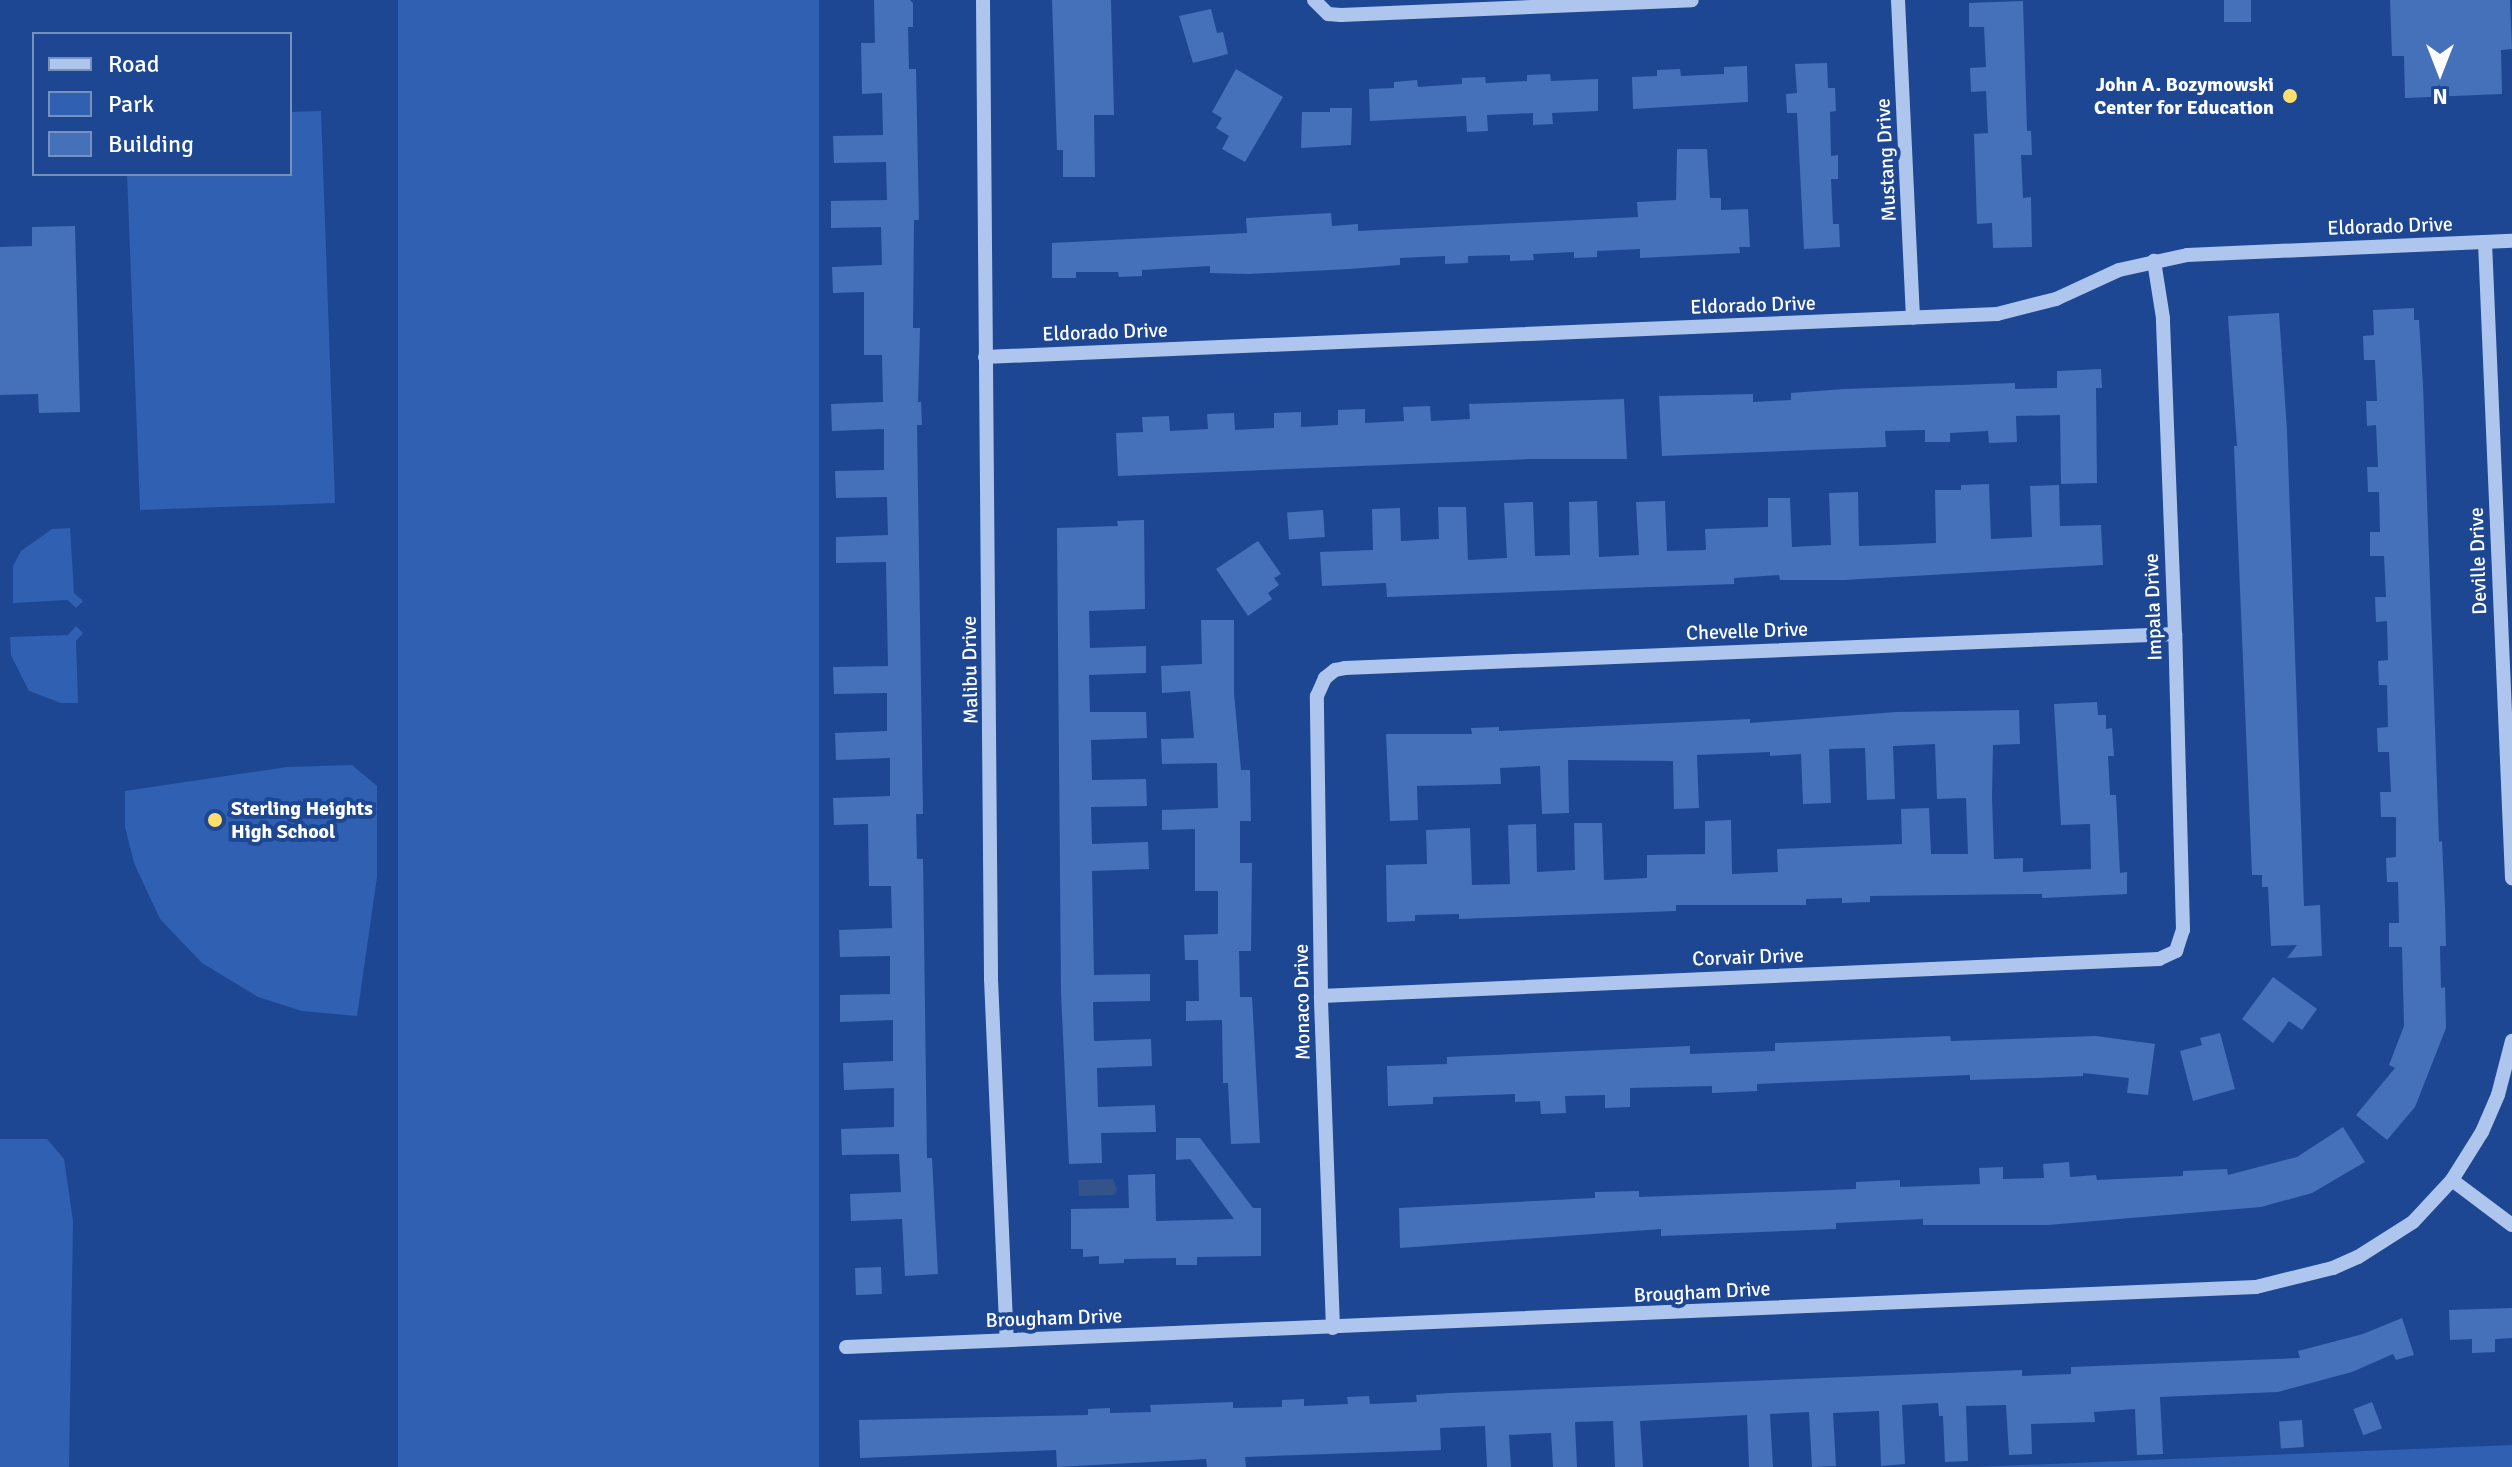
<!DOCTYPE html>
<html>
<head>
<meta charset="utf-8">
<style>
  body { margin:0 }
  #map { position:relative; width:2512px; height:1467px; overflow:hidden; background:#1d4793; font-family:Signika,sans-serif }
  div>[style] { position:absolute }
  .green>* { inset:0; background:#3060b1; transform-origin:0 0 }
  .water>* { inset:0; background:#35538b }
  .building>* { inset:0; background:#4570ba; transform-origin:0 0 }
  .minor>* { height:14px; margin:-7px; padding:0 7px; transform-origin:7px; border-radius:7px; background:#aec6ee }
  .dots>* { width:22px; height:22px; translate:-50% -50%; box-sizing:border-box; border:4px solid #1d4793; border-radius:50% }
  span { translate:-50% -50%; white-space:nowrap; text-align:center; line-height:1.15; -webkit-text-stroke:8px #1d4793; paint-order:stroke }
  .poi-label { font-size:20px; color:#fff; font-weight:700 }
  .right { translate:-100% -50%; text-align:right }
  .left { translate:0 -50%; text-align:left }
  .street-label { font-size:20px; color:#fff }
  .legend { position:absolute; left:32px; top:32px; width:260px; height:144px; box-sizing:border-box; background:#1d4793; border:2px solid #7791be; margin:0; padding:10px 14px; list-style:none; font-size:24px; color:#fff }
  .legend li { display:flex; align-items:center; gap:16px; height:40px }
  .legend b { width:40px; border:2px solid #7791be }
  .north { position:absolute; left:2400px; top:32px; width:80px; height:80px; -webkit-text-stroke:6px #1d4793; paint-order:stroke; rotate:180deg; font-size:22px; font-weight:700; line-height:32px; text-align:center; color:#fff }
  .north::after { content:''; display:block; margin:auto; width:28px; height:36px; background:#fff; clip-path:polygon(50% 0,100% 100%,50% 72%,0 100%) }
</style>
</head>
<body>
<div id="map">
  <div class="green">
    <div style="left:398px;top:0;width:421px;height:1468px"></div>
    <div style="clip-path:polygon(321px 111px,335px 503px,140px 510px,127px 174px,290px 174px,290px 112px)"></div>
    <div style="clip-path:polygon(70px 528px,74px 593px,83px 601px,76px 608px,68px 600px,13px 603px,13px 566px,21px 551px,52px 529px)"></div>
    <div style="clip-path:polygon(76px 626px,83px 633px,76px 641px,78px 703px,61px 703px,29px 691px,11px 655px,10px 637px,68px 635px)"></div>
    <div style="clip-path:polygon(352px 765px,377px 786px,377px 877px,357px 1016px,302px 1011px,258px 997px,202px 963px,160px 919px,134px 863px,125px 827px,125px 791px,287px 767px)"></div>
    <div style="clip-path:polygon(0 1139px,47px 1139px,64px 1159px,73px 1221px,69px 1467px,0 1467px)"></div>
    <div style="clip-path:polygon(2512px 1445px,2512px 1467px,1975px 1467px)"></div>
  </div>
  <div class="water">
    <div style="clip-path:polygon(1113px 1179px,1117px 1190px,1114px 1195px,1079px 1196px,1078px 1180px)"></div>
  </div>
  <div class="building">
    <div style="clip-path:polygon(874px 0,910px 0,913px 3px,913px 27px,908px 27px,909px 69px,916px 69px,918px 169px,919px 220px,914px 220px,913px 328px,920px 328px,918px 402px,921px 402px,922px 425px,917px 425px,923px 814px,916px 814px,917px 859px,923px 859px,927px 1158px,932px 1158px,938px 1274px,905px 1276px,902px 1219px,851px 1221px,850px 1194px,901px 1192px,899px 1154px,842px 1155px,841px 1129px,894px 1127px,894px 1088px,844px 1090px,843px 1063px,893px 1061px,893px 1020px,840px 1022px,840px 995px,890px 994px,890px 956px,840px 957px,839px 930px,892px 928px,891px 886px,869px 886px,868px 824px,834px 825px,833px 798px,890px 796px,890px 758px,836px 760px,835px 733px,887px 731px,887px 693px,834px 694px,833px 667px,888px 666px,886px 562px,836px 563px,836px 537px,888px 535px,887px 497px,836px 498px,835px 471px,884px 470px,884px 429px,832px 431px,831px 404px,883px 402px,882px 355px,864px 355px,864px 292px,833px 293px,832px 267px,882px 265px,881px 227px,831px 228px,831px 201px,887px 200px,886px 162px,834px 163px,833px 136px,883px 135px,882px 93px,862px 94px,861px 43px,875px 43px)"></div>
    <div style="clip-path:polygon(1052px 0,1111px 0,1114px 115px,1094px 115px,1095px 177px,1063px 177px,1063px 150px,1057px 150px)"></div>
    <div style="left:2224px;top:0;width:27px;height:22px"></div>
    <div style="clip-path:polygon(2390px 0,2510px 0,2512px 49px,2501px 50px,2502px 94px,2405px 98px,2404px 56px,2392px 56px)"></div>
    <div style="clip-path:polygon(2023px 1px,2027px 131px,2031px 131px,2032px 155px,2021px 155px,2023px 198px,2031px 197px,2032px 247px,1993px 248px,1992px 223px,1977px 224px,1974px 134px,1988px 133px,1986px 91px,1971px 92px,1970px 68px,1986px 67px,1984px 27px,1969px 27px,1969px 3px)"></div>
    <div style="clip-path:polygon(1211px 9px,1217px 33px,1223px 32px,1228px 54px,1193px 63px,1179px 16px)"></div>
    <div style="clip-path:polygon(1827px 63px,1828px 88px,1835px 88px,1836px 111px,1830px 112px,1831px 156px,1838px 155px,1838px 179px,1831px 179px,1833px 224px,1839px 224px,1840px 247px,1804px 249px,1797px 113px,1787px 113px,1786px 94px,1797px 93px,1795px 64px)"></div>
    <div style="clip-path:polygon(1747px 66px,1748px 102px,1633px 109px,1632px 77px,1657px 76px,1657px 70px,1680px 69px,1681px 76px,1724px 74px,1724px 67px)"></div>
    <div style="clip-path:polygon(1236px 69px,1283px 97px,1245px 162px,1222px 149px,1229px 136px,1216px 128px,1222px 118px,1212px 112px)"></div>
    <div style="clip-path:polygon(1550px 74px,1551px 81px,1598px 79px,1598px 111px,1552px 113px,1553px 124px,1533px 125px,1533px 113px,1487px 115px,1488px 131px,1467px 132px,1466px 116px,1370px 121px,1369px 89px,1394px 88px,1394px 82px,1417px 80px,1418px 87px,1462px 84px,1462px 78px,1485px 77px,1486px 83px,1527px 81px,1527px 75px)"></div>
    <div style="clip-path:polygon(1330px 108px,1352px 108px,1351px 145px,1301px 148px,1302px 112px,1330px 112px)"></div>
    <div style="clip-path:polygon(1677px 149px,1707px 149px,1710px 198px,1721px 198px,1721px 210px,1748px 209px,1750px 247px,1739px 247px,1740px 253px,1640px 258px,1640px 249px,1597px 251px,1597px 257px,1574px 258px,1574px 252px,1533px 254px,1534px 260px,1510px 261px,1510px 255px,1468px 256px,1468px 263px,1445px 264px,1445px 256px,1400px 258px,1400px 265px,1350px 269px,1249px 274px,1210px 273px,1210px 266px,1142px 270px,1142px 276px,1119px 277px,1118px 272px,1076px 272px,1076px 278px,1052px 278px,1052px 243px,1247px 233px,1246px 218px,1331px 213px,1332px 226px,1358px 224px,1358px 231px,1638px 217px,1637px 202px,1676px 200px)"></div>
    <div style="clip-path:polygon(75px 226px,80px 412px,39px 413px,38px 394px,0 395px,0 247px,32px 246px,32px 227px)"></div>
    <div style="clip-path:polygon(2414px 308px,2414px 320px,2419px 320px,2423px 385px,2439px 842px,2442px 841px,2445px 907px,2446px 946px,2440px 946px,2441px 988px,2445px 987px,2446px 1028px,2415px 1107px,2387px 1140px,2356px 1115px,2395px 1068px,2389px 1065px,2404px 1026px,2402px 947px,2389px 947px,2389px 923px,2399px 923px,2398px 882px,2387px 882px,2386px 858px,2396px 857px,2396px 817px,2381px 817px,2380px 792px,2391px 792px,2389px 752px,2378px 752px,2377px 728px,2388px 727px,2387px 685px,2379px 685px,2378px 661px,2388px 660px,2387px 621px,2376px 622px,2375px 597px,2386px 597px,2384px 556px,2370px 556px,2370px 532px,2380px 532px,2379px 492px,2368px 492px,2367px 467px,2378px 467px,2376px 425px,2367px 426px,2366px 401px,2377px 401px,2375px 360px,2364px 360px,2363px 336px,2374px 335px,2373px 310px)"></div>
    <div style="clip-path:polygon(2279px 313px,2287px 430px,2304px 906px,2320px 905px,2322px 956px,2287px 958px,2297px 945px,2271px 946px,2268px 887px,2262px 887px,2262px 875px,2252px 875px,2234px 446px,2237px 446px,2228px 316px)"></div>
    <div style="clip-path:polygon(2101px 369px,2102px 388px,2096px 388px,2097px 483px,2061px 484px,2060px 415px,2016px 416px,2017px 442px,1989px 443px,1988px 431px,1950px 433px,1950px 442px,1925px 442px,1925px 430px,1885px 431px,1886px 447px,1662px 456px,1659px 396px,1753px 394px,1753px 402px,1791px 400px,1791px 393px,1844px 389px,2015px 383px,2015px 389px,2057px 388px,2057px 371px)"></div>
    <div style="clip-path:polygon(1624px 399px,1627px 459px,1532px 459px,1118px 476px,1116px 433px,1143px 432px,1142px 417px,1169px 416px,1170px 431px,1208px 429px,1207px 414px,1234px 413px,1235px 430px,1274px 428px,1274px 413px,1301px 412px,1301px 427px,1338px 425px,1338px 410px,1365px 409px,1365px 423px,1404px 421px,1403px 407px,1430px 406px,1431px 421px,1470px 419px,1469px 404px)"></div>
    <div style="clip-path:polygon(1989px 484px,1991px 539px,2032px 537px,2030px 486px,2059px 485px,2060px 526px,2101px 525px,2103px 565px,1844px 580px,1780px 580px,1779px 575px,1734px 578px,1734px 584px,1387px 597px,1386px 583px,1322px 586px,1320px 552px,1373px 550px,1372px 509px,1400px 508px,1401px 541px,1439px 539px,1438px 507px,1466px 507px,1468px 560px,1507px 558px,1504px 503px,1533px 502px,1535px 556px,1570px 555px,1569px 502px,1597px 501px,1599px 557px,1639px 555px,1636px 502px,1665px 501px,1667px 551px,1706px 550px,1705px 529px,1768px 527px,1768px 498px,1790px 498px,1792px 547px,1831px 545px,1829px 493px,1858px 492px,1859px 546px,1890px 545px,1936px 543px,1935px 490px,1961px 490px,1961px 485px)"></div>
    <div style="left:1323px;top:510px;width:27px;height:36px;rotate:86deg"></div>
    <div style="clip-path:polygon(1144px 520px,1145px 609px,1089px 611px,1090px 648px,1146px 646px,1146px 673px,1089px 675px,1090px 712px,1146px 712px,1147px 738px,1091px 740px,1092px 780px,1146px 779px,1147px 806px,1091px 807px,1092px 844px,1148px 842px,1149px 869px,1092px 871px,1094px 975px,1150px 974px,1150px 1001px,1093px 1002px,1094px 1041px,1151px 1039px,1152px 1066px,1097px 1068px,1098px 1107px,1155px 1105px,1156px 1132px,1101px 1133px,1102px 1163px,1069px 1164px,1061px 993px,1057px 528px,1118px 526px,1117px 521px)"></div>
    <div style="clip-path:polygon(1258px 541px,1281px 574px,1274px 578px,1279px 585px,1268px 593px,1272px 599px,1248px 616px,1216px 569px)"></div>
    <div style="clip-path:polygon(1201px 620px,1234px 620px,1234px 693px,1241px 770px,1250px 770px,1251px 821px,1240px 821px,1240px 863px,1252px 863px,1251px 951px,1239px 951px,1240px 997px,1252px 997px,1260px 1143px,1231px 1144px,1228px 1083px,1223px 1083px,1222px 1020px,1186px 1021px,1186px 1001px,1199px 1001px,1198px 960px,1185px 960px,1184px 935px,1218px 934px,1218px 891px,1195px 891px,1195px 829px,1162px 830px,1162px 810px,1218px 808px,1217px 763px,1162px 764px,1161px 739px,1194px 738px,1190px 691px,1162px 693px,1161px 666px,1202px 664px)"></div>
    <div style="clip-path:polygon(2097px 702px,2098px 715px,2106px 715px,2106px 729px,2112px 728px,2114px 756px,2108px 756px,2110px 795px,2116px 795px,2120px 873px,2127px 872px,2127px 894px,2042px 898px,2042px 894px,1870px 896px,1870px 902px,1842px 903px,1842px 898px,1806px 899px,1806px 905px,1676px 905px,1676px 911px,1459px 919px,1459px 914px,1415px 915px,1415px 921px,1387px 922px,1386px 865px,1427px 864px,1426px 830px,1470px 828px,1472px 885px,1510px 884px,1508px 825px,1536px 824px,1537px 872px,1575px 870px,1574px 823px,1602px 823px,1604px 880px,1647px 878px,1647px 855px,1705px 854px,1705px 821px,1731px 820px,1732px 874px,1778px 872px,1777px 849px,1902px 844px,1901px 809px,1929px 808px,1931px 854px,1968px 854px,1966px 798px,1937px 799px,1935px 744px,1893px 746px,1895px 799px,1867px 800px,1865px 748px,1829px 749px,1831px 803px,1803px 804px,1801px 754px,1770px 756px,1770px 752px,1697px 755px,1699px 808px,1674px 809px,1673px 761px,1568px 760px,1569px 813px,1542px 814px,1540px 766px,1500px 768px,1501px 784px,1417px 786px,1418px 820px,1390px 821px,1386px 734px,1472px 734px,1471px 728px,1499px 727px,1499px 731px,1750px 719px,1750px 723px,1896px 712px,2019px 710px,2020px 744px,1993px 745px,1992px 797px,1994px 859px,2023px 858px,2023px 872px,2091px 869px,2090px 824px,2061px 825px,2054px 704px)"></div>
    <div style="clip-path:polygon(2273px 977px,2317px 1009px,2302px 1030px,2289px 1021px,2273px 1043px,2242px 1019px)"></div>
    <div style="clip-path:polygon(2220px 1033px,2235px 1089px,2193px 1101px,2180px 1051px,2202px 1045px,2200px 1038px)"></div>
    <div style="clip-path:polygon(1950px 1036px,1951px 1041px,2096px 1036px,2155px 1044px,2148px 1095px,2127px 1093px,2129px 1078px,2083px 1073px,2083px 1076px,2037px 1078px,1970px 1080px,1970px 1075px,1757px 1084px,1757px 1091px,1712px 1093px,1712px 1086px,1630px 1088px,1630px 1107px,1605px 1108px,1605px 1095px,1565px 1096px,1566px 1113px,1541px 1114px,1540px 1101px,1515px 1102px,1515px 1094px,1433px 1097px,1433px 1104px,1388px 1106px,1387px 1066px,1447px 1064px,1447px 1057px,1690px 1046px,1690px 1054px,1775px 1051px,1775px 1043px)"></div>
    <div style="clip-path:polygon(2343px 1127px,2365px 1162px,2312px 1193px,2261px 1207px,2048px 1225px,1923px 1225px,1923px 1219px,1836px 1223px,1836px 1229px,1661px 1236px,1661px 1229px,1400px 1248px,1399px 1208px,1595px 1198px,1595px 1192px,1639px 1191px,1639px 1197px,1856px 1189px,1856px 1182px,1900px 1180px,1900px 1187px,1980px 1184px,1979px 1168px,2003px 1167px,2003px 1179px,2044px 1178px,2043px 1164px,2069px 1162px,2070px 1177px,2096px 1175px,2097px 1180px,2183px 1176px,2183px 1171px,2227px 1169px,2228px 1175px,2297px 1157px)"></div>
    <div style="clip-path:polygon(1176px 1138px,1200px 1138px,1253px 1208px,1261px 1208px,1261px 1256px,1197px 1257px,1197px 1265px,1176px 1265px,1176px 1258px,1124px 1259px,1124px 1263px,1099px 1264px,1099px 1256px,1083px 1257px,1083px 1249px,1071px 1249px,1071px 1209px,1129px 1208px,1128px 1175px,1155px 1174px,1156px 1221px,1234px 1219px,1190px 1159px,1176px 1160px)"></div>
    <div style="left:881px;top:1267px;width:27px;height:26px;rotate:88deg"></div>
    <div style="clip-path:polygon(2512px 1308px,2512px 1338px,2495px 1339px,2495px 1352px,2472px 1353px,2472px 1339px,2450px 1340px,2449px 1310px)"></div>
    <div style="clip-path:polygon(2402px 1318px,2414px 1355px,2396px 1360px,2393px 1354px,2352px 1372px,2278px 1392px,2160px 1397px,2163px 1454px,2137px 1455px,2135px 1409px,2094px 1412px,2095px 1422px,2031px 1424px,2032px 1454px,2009px 1455px,2006px 1405px,1966px 1406px,1968px 1461px,1945px 1462px,1943px 1416px,1939px 1416px,1938px 1403px,1902px 1405px,1905px 1464px,1881px 1466px,1879px 1411px,1833px 1413px,1836px 1466px,1812px 1467px,1809px 1412px,1770px 1414px,1773px 1467px,1749px 1467px,1747px 1415px,1640px 1421px,1643px 1467px,1615px 1467px,1613px 1421px,1575px 1422px,1577px 1467px,1553px 1467px,1551px 1433px,1509px 1435px,1511px 1467px,1487px 1467px,1485px 1426px,1440px 1428px,1441px 1450px,1245px 1457px,1246px 1467px,1207px 1467px,1206px 1459px,1057px 1467px,1056px 1450px,860px 1458px,859px 1420px,1088px 1415px,1088px 1409px,1110px 1408px,1110px 1413px,1151px 1412px,1150px 1405px,1233px 1402px,1233px 1408px,1282px 1407px,1282px 1400px,1304px 1399px,1304px 1406px,1348px 1404px,1347px 1397px,1369px 1396px,1370px 1404px,1417px 1402px,1416px 1395px,1450px 1393px,2022px 1370px,2022px 1376px,2071px 1374px,2071px 1367px,2300px 1358px,2298px 1351px,2363px 1334px)"></div>
    <div style="left:2372px;top:1402px;width:28px;height:20px;rotate:69deg"></div>
    <div style="left:2302px;top:1420px;width:27px;height:23px;rotate:86deg"></div>
  </div>
  <div class="minor">
    <div style="left:983px;top:0;width:979px;rotate:89.53deg"></div>
    <div style="left:991px;top:979px;width:360px;rotate:87.5deg"></div>
    <div style="left:1314px;top:0;width:20px;rotate:45deg"></div>
    <div style="left:1328px;top:14px;width:13px;rotate:4deg"></div>
    <div style="left:1341px;top:15px;width:351px;rotate:-2.4deg"></div>
    <div style="left:1898px;top:0;width:318px;rotate:87.3deg"></div>
    <div style="left:2485px;top:242px;width:637px;rotate:87.57deg"></div>
    <div style="left:985px;top:357px;width:1013px;rotate:-2.43deg"></div>
    <div style="left:1997px;top:314px;width:61px;rotate:-14.3deg"></div>
    <div style="left:2056px;top:299px;width:69px;rotate:-24.7deg"></div>
    <div style="left:2119px;top:270px;width:70px;rotate:-12.4deg"></div>
    <div style="left:2187px;top:255px;width:325px;rotate:-2.5deg"></div>
    <div style="left:1321px;top:996px;width:839px;rotate:-2.53deg"></div>
    <div style="left:2159px;top:959px;width:19px;rotate:-25deg"></div>
    <div style="left:2176px;top:951px;width:22px;rotate:-72deg"></div>
    <div style="left:2183px;top:930px;width:296px;rotate:-91.5deg"></div>
    <div style="left:2175px;top:634px;width:316px;rotate:-92.2deg"></div>
    <div style="left:2163px;top:318px;width:58px;rotate:-99deg"></div>
    <div style="left:2452px;top:1180px;width:75px;rotate:36.9deg"></div>
    <div style="left:1333px;top:1328px;width:332px;rotate:-92.1deg"></div>
    <div style="left:1321px;top:996px;width:300px;rotate:-90.8deg"></div>
    <div style="left:1317px;top:696px;width:20px;rotate:-66deg"></div>
    <div style="left:1325px;top:678px;width:13px;rotate:-39deg"></div>
    <div style="left:1335px;top:670px;width:10px;rotate:-11deg"></div>
    <div style="left:1345px;top:668px;width:831px;rotate:-2.35deg"></div>
    <div style="left:846px;top:1347px;width:1411px;rotate:-2.44deg"></div>
    <div style="left:2256px;top:1287px;width:79px;rotate:-13.9deg"></div>
    <div style="left:2333px;top:1268px;width:27px;rotate:-24deg"></div>
    <div style="left:2358px;top:1257px;width:65px;rotate:-32.5deg"></div>
    <div style="left:2413px;top:1222px;width:57px;rotate:-47.1deg"></div>
    <div style="left:2452px;top:1180px;width:57px;rotate:-58deg"></div>
    <div style="left:2482px;top:1132px;width:40px;rotate:-66.6deg"></div>
    <div style="left:2498px;top:1095px;width:56px;rotate:-75.5deg"></div>
  </div>
  <div class="dots">
    <div style="left:2290px;top:96px;background:#fedf6d"></div>
    <div style="left:215px;top:820px;background:#fedf6d"></div>
  </div>
  <div class="poi-label">
    <span class="right" style="left:2274px;top:96px">John A. Bozymowski<br>Center for Education</span>
    <span class="left" style="left:231px;top:820px">Sterling Heights<br>High School</span>
  </div>
  <div class="street-label">
    <span style="left:1886px;top:160px;rotate:-93deg">Mustang Drive</span>
    <span style="left:2390px;top:226px;rotate:-2deg">Eldorado Drive</span>
    <span style="left:1753px;top:305px;rotate:-2deg">Eldorado Drive</span>
    <span style="left:1105px;top:332px;rotate:-2deg">Eldorado Drive</span>
    <span style="left:2478px;top:561px;rotate:-92deg">Deville Drive</span>
    <span style="left:2153px;top:607px;rotate:-92deg">Impala Drive</span>
    <span style="left:1747px;top:631px;rotate:-2deg">Chevelle Drive</span>
    <span style="left:970px;top:670px;rotate:-91deg">Malibu Drive</span>
    <span style="left:1748px;top:957px;rotate:-2deg">Corvair Drive</span>
    <span style="left:1302px;top:1002px;rotate:-91deg">Monaco Drive</span>
    <span style="left:1702px;top:1292px;rotate:-3deg">Brougham Drive</span>
    <span style="left:1054px;top:1318px;rotate:-2deg">Brougham Drive</span>
  </div>
  <ul class="legend">
  <li><b style="height:10px;background:#aec6ee"></b>Road</li>
  <li><b style="height:22px;background:#3060b1"></b>Park</li>
  <li><b style="height:22px;background:#4570ba"></b>Building</li>
  </ul>
  <div class="north">N</div>
</div>
</body>
</html>
